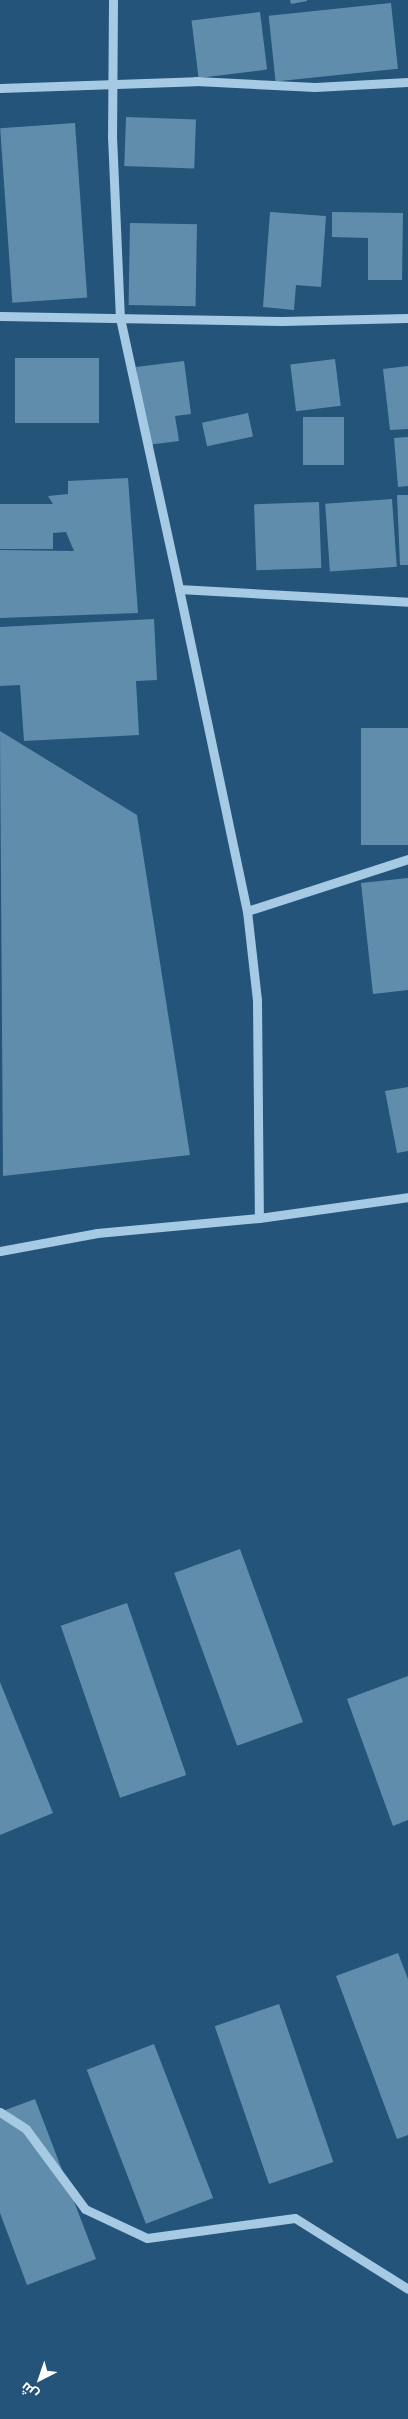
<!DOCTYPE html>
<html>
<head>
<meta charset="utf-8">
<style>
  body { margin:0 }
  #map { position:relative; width:408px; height:2419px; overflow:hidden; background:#245479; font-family:"Alegreya Sans",Cairo,sans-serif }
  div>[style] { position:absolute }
  .building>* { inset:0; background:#618dad; transform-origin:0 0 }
  .minor>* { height:9px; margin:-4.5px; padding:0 4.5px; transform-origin:4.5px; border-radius:4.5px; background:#a6cae4 }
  span { translate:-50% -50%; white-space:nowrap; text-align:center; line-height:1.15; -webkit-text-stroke:5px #245479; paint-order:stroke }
  .north { position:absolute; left:15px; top:2354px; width:50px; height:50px; -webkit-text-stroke:4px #245479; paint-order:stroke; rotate:221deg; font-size:14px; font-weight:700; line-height:20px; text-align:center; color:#fff }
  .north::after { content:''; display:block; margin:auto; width:18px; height:22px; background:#fff; clip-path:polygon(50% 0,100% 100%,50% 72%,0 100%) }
</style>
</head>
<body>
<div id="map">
  <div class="building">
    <div style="clip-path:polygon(290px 0,307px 0,307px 1px,291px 4px)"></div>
    <div style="left:391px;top:3px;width:66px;height:123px;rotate:84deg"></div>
    <div style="left:260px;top:12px;width:58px;height:69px;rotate:83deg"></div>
    <div style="left:126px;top:117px;width:70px;height:49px;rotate:2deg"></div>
    <div style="left:75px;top:123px;width:175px;height:75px;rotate:86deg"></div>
    <div style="clip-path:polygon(270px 212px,326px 216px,321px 287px,296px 285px,294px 310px,263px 307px)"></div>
    <div style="clip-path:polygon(332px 212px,403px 213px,402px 280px,368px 280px,368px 238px,332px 237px)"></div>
    <div style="left:130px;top:223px;width:67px;height:82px;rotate:1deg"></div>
    <div style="left:15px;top:358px;width:84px;height:65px"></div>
    <div style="left:335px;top:359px;width:47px;height:45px;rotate:83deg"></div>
    <div style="clip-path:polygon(184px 361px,191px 414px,175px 416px,179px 441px,147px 445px,136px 367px)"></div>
    <div style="clip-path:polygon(408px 366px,408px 429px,390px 430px,383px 369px)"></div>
    <div style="left:248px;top:413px;width:24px;height:47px;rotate:78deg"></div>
    <div style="left:303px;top:417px;width:41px;height:48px"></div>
    <div style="clip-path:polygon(408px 437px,408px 486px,398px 487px,394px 438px)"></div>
    <div style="clip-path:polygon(128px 478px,138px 613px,0 618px,0 550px,74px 551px,66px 532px,53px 533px,53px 549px,0 549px,0 504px,53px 504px,48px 496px,68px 494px,68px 481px)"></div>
    <div style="clip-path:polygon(397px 495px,408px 495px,408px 565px,400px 565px)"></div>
    <div style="left:392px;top:499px;width:68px;height:67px;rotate:86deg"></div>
    <div style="left:319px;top:502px;width:66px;height:65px;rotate:88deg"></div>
    <div style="clip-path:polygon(154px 619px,157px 680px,136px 681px,139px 735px,24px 741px,20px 685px,0 686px,0 627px)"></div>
    <div style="left:408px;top:728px;width:117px;height:47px;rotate:90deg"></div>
    <div style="clip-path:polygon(0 731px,137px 815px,190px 1155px,3px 1176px)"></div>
    <div style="clip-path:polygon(408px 878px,408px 990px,373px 994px,361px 883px)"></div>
    <div style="clip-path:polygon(408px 1087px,408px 1151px,397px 1153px,385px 1091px)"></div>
    <div style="left:240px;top:1549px;width:184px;height:70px;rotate:70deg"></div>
    <div style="left:127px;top:1603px;width:182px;height:70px;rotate:71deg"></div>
    <div style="clip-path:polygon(408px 1676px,408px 1820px,393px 1826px,347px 1699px)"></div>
    <div style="clip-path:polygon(0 1682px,53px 1813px,0 1835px)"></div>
    <div style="clip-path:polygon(398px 1953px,408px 1979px,408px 2135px,397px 2139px,336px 1976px)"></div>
    <div style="left:279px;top:2004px;width:167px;height:68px;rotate:71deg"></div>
    <div style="left:154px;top:2044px;width:165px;height:72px;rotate:69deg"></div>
    <div style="clip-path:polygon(35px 2099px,96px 2259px,27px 2285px,0 2213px,0 2112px)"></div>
  </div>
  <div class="minor">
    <div style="left:113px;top:0;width:136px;rotate:90.4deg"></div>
    <div style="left:112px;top:136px;width:182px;rotate:87.5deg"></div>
    <div style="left:120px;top:318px;width:277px;rotate:77.7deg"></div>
    <div style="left:179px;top:589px;width:229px;rotate:3.2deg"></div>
    <div style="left:0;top:88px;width:196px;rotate:-2deg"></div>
    <div style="left:196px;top:81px;width:119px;rotate:2.9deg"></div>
    <div style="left:315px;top:87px;width:93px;rotate:-3.1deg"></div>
    <div style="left:0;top:316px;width:282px;rotate:1deg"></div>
    <div style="left:282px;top:321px;width:126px;rotate:-1.4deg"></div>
    <div style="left:179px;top:589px;width:329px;rotate:78.1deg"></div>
    <div style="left:247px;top:911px;width:90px;rotate:83.6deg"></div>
    <div style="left:257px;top:1000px;width:218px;rotate:89.5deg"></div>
    <div style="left:247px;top:911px;width:169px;rotate:-17.9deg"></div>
    <div style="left:0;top:1251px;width:99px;rotate:-10.5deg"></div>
    <div style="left:97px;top:1233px;width:163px;rotate:-5.3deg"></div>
    <div style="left:259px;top:1218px;width:150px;rotate:-8deg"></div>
    <div style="left:0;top:2112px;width:31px;rotate:33deg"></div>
    <div style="left:26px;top:2129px;width:99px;rotate:53.6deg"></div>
    <div style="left:85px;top:2209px;width:68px;rotate:25.1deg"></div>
    <div style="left:147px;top:2238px;width:149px;rotate:-7.7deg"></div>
    <div style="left:295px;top:2218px;width:133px;rotate:32.1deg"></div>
  </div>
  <div class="north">ش</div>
</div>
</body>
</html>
